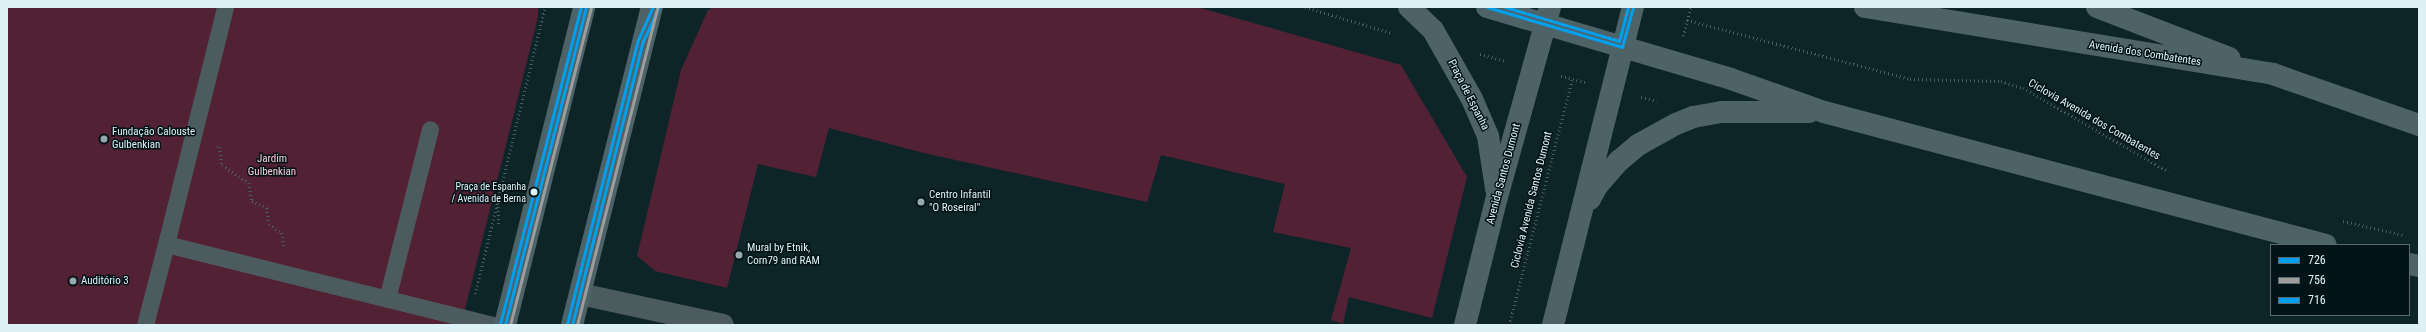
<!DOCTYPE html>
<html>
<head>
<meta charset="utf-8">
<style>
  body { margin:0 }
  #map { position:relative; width:2426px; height:332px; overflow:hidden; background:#0d2529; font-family:"Roboto Condensed",sans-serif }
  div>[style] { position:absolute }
  .green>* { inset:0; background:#522133 }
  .path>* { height:2.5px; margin-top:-1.25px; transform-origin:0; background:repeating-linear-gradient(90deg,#4c5c60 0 1px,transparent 0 4px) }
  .service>* { height:17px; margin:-8.5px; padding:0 8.5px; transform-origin:8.5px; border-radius:8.5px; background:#4b5b5e }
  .minor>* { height:22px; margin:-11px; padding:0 11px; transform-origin:11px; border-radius:11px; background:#4b5b5e }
  .primary>* { height:22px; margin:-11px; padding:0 11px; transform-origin:11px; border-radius:11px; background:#4e6368 }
  .bus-1>* { height:3px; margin:-1.5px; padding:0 1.5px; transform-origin:1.5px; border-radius:1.5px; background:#009fee }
  .bus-2>* { height:3px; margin:-1.5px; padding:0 1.5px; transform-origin:1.5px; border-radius:1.5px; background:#9d9d9c }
  .bus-3>* { height:3px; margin:-1.5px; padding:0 1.5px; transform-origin:1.5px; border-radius:1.5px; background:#009fee }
  .dots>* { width:11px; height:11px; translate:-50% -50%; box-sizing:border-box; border:2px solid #041317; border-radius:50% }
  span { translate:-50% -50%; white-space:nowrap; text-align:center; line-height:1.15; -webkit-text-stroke:3px #041317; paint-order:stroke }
  .bus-label { font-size:10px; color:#ddf2f7 }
  .right { translate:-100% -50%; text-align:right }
  .street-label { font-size:11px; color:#ddf2f7 }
  .poi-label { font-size:11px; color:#ddf2f7 }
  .left { translate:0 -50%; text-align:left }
  .park-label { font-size:11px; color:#fbcbd7 }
  .frame { position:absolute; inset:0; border:8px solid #ddf2f7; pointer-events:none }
  .legend { position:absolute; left:2270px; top:244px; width:140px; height:72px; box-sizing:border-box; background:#041317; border:1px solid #5b6c71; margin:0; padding:5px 7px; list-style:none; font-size:12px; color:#ddf2f7 }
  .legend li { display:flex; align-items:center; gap:8px; height:20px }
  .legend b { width:20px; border:1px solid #5b6c71 }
</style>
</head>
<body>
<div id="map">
  <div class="green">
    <div style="clip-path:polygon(7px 7px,538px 7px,538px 17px,461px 325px,7px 325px)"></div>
    <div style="clip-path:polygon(714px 7px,1197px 7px,1401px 65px,1467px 177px,1432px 318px,1349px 297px,1343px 324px,1331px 320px,1351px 248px,1273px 232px,1285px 184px,1161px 155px,1147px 202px,924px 153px,829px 128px,816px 177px,758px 164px,727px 288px,655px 271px,637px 256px,681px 70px,708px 10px)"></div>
  </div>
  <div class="path">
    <div style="left:1305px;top:7px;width:91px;rotate:16.6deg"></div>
    <div style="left:1687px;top:20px;width:231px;rotate:14.8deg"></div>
    <div style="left:1910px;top:79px;width:91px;rotate:1.3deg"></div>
    <div style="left:2001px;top:81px;width:23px;rotate:18deg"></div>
    <div style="left:2023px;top:88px;width:168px;rotate:29.9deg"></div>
    <div style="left:1683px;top:36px;width:30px;rotate:-75deg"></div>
    <div style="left:1480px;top:54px;width:27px;rotate:15deg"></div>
    <div style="left:1561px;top:76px;width:25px;rotate:14deg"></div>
    <div style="left:1641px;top:97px;width:16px;rotate:14deg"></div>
    <div style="left:217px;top:147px;width:3px"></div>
    <div style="left:220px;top:147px;width:18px;rotate:84deg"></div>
    <div style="left:222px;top:165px;width:32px;rotate:34deg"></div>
    <div style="left:249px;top:183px;width:18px;rotate:81deg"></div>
    <div style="left:252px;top:201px;width:17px;rotate:25deg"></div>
    <div style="left:267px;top:208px;width:16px;rotate:83deg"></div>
    <div style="left:269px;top:224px;width:16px;rotate:35deg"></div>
    <div style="left:282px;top:233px;width:13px;rotate:81deg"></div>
    <div style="left:498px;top:199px;width:25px;rotate:88deg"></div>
    <div style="left:2343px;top:221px;width:62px;rotate:13.1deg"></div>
    <div style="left:475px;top:294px;width:295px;rotate:-76.3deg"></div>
    <div style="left:1509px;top:325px;width:254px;rotate:-75.6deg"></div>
  </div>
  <div class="service">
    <div style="left:166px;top:244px;width:244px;rotate:-76deg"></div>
    <div style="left:387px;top:299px;width:175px;rotate:-75.8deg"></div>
    <div style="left:145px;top:325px;width:84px;rotate:-75.5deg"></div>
    <div style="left:166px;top:244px;width:338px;rotate:13.9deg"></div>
  </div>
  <div class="minor">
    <div style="left:580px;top:294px;width:146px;rotate:12.2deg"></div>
  </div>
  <div class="primary">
    <div style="left:1409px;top:7px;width:33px;rotate:44deg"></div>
    <div style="left:1433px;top:30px;width:79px;rotate:60.5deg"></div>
    <div style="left:1472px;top:99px;width:40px;rotate:66.6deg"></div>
    <div style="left:1488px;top:136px;width:53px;rotate:81.3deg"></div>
    <div style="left:1487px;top:7px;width:254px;rotate:16.4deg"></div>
    <div style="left:1731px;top:79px;width:99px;rotate:19.5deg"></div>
    <div style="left:1824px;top:112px;width:519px;rotate:14.84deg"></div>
    <div style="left:1865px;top:7px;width:413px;rotate:9.3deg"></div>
    <div style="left:2273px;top:74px;width:155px;rotate:19.3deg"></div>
    <div style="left:2097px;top:7px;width:142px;rotate:21.1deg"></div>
    <div style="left:1590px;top:199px;width:15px;rotate:-62deg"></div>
    <div style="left:1597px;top:186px;width:33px;rotate:-49deg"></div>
    <div style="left:1619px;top:161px;width:25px;rotate:-40deg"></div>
    <div style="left:1638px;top:145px;width:43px;rotate:-28.9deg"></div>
    <div style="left:1676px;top:124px;width:18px;rotate:-22deg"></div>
    <div style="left:1693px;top:117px;width:29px;rotate:-10deg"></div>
    <div style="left:1722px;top:112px;width:87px"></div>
    <div style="left:2409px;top:264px;width:10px;rotate:11deg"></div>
    <div style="left:505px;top:325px;width:328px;rotate:-76deg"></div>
    <div style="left:572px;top:325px;width:328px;rotate:-75.9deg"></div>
    <div style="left:1465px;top:325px;width:132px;rotate:-76deg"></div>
    <div style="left:1497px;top:197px;width:197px;rotate:-74.4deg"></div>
    <div style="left:1553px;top:325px;width:328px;rotate:-75.9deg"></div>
  </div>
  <div class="bus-1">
    <div style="left:1487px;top:7px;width:141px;rotate:16.5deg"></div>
    <div style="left:1622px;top:47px;width:41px;rotate:-74.6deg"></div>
    <div style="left:505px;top:325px;width:328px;rotate:-75.7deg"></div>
    <div style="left:572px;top:325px;width:293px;rotate:-76deg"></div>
    <div style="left:643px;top:41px;width:38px;rotate:-65deg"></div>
  </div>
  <div class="bus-2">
    <div style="left:510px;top:325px;width:327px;rotate:-75.7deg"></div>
    <div style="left:577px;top:325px;width:327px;rotate:-75.8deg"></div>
  </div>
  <div class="bus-3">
    <div style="left:1505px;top:7px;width:119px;rotate:16.6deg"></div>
    <div style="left:1619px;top:41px;width:35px;rotate:-75deg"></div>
    <div style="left:500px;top:324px;width:327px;rotate:-75.7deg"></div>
    <div style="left:567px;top:324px;width:293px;rotate:-76deg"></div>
    <div style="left:638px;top:40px;width:36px;rotate:-66deg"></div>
  </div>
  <div class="dots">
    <div style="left:104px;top:139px;background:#94aaaf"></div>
    <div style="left:534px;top:192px;background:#ddf2f7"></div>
    <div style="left:921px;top:202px;background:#94aaaf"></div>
    <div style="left:739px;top:255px;background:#94aaaf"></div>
    <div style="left:73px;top:281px;background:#94aaaf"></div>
  </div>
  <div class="bus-label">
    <span class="right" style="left:526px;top:192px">Praça de Espanha<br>/ Avenida de Berna</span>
  </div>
  <div class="street-label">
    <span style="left:2145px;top:54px;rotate:9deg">Avenida dos Combatentes</span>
    <span style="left:1468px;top:95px;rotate:63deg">Praça de Espanha</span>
    <span style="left:2094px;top:120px;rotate:30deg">Ciclovia Avenida dos Combatentes</span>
    <span style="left:1504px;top:174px;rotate:-75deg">Avenida Santos Dumont</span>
    <span style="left:1532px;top:200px;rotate:-76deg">Ciclovia Avenida Santos Dumont</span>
  </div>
  <div class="poi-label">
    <span class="left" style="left:112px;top:139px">Fundação Calouste<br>Gulbenkian</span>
    <span class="left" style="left:929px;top:202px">Centro Infantil<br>"O Roseiral"</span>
    <span class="left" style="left:747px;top:255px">Mural by Etnik,<br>Corn79 and RAM</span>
    <span class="left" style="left:81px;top:281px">Auditório 3</span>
  </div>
  <div class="park-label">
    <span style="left:272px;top:166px">Jardim<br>Gulbenkian</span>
  </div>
  <div class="frame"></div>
  <ul class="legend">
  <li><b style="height:5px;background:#009fee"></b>726</li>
  <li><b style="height:5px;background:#9d9d9c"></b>756</li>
  <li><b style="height:5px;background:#009fee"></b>716</li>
  </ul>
</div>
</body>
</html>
